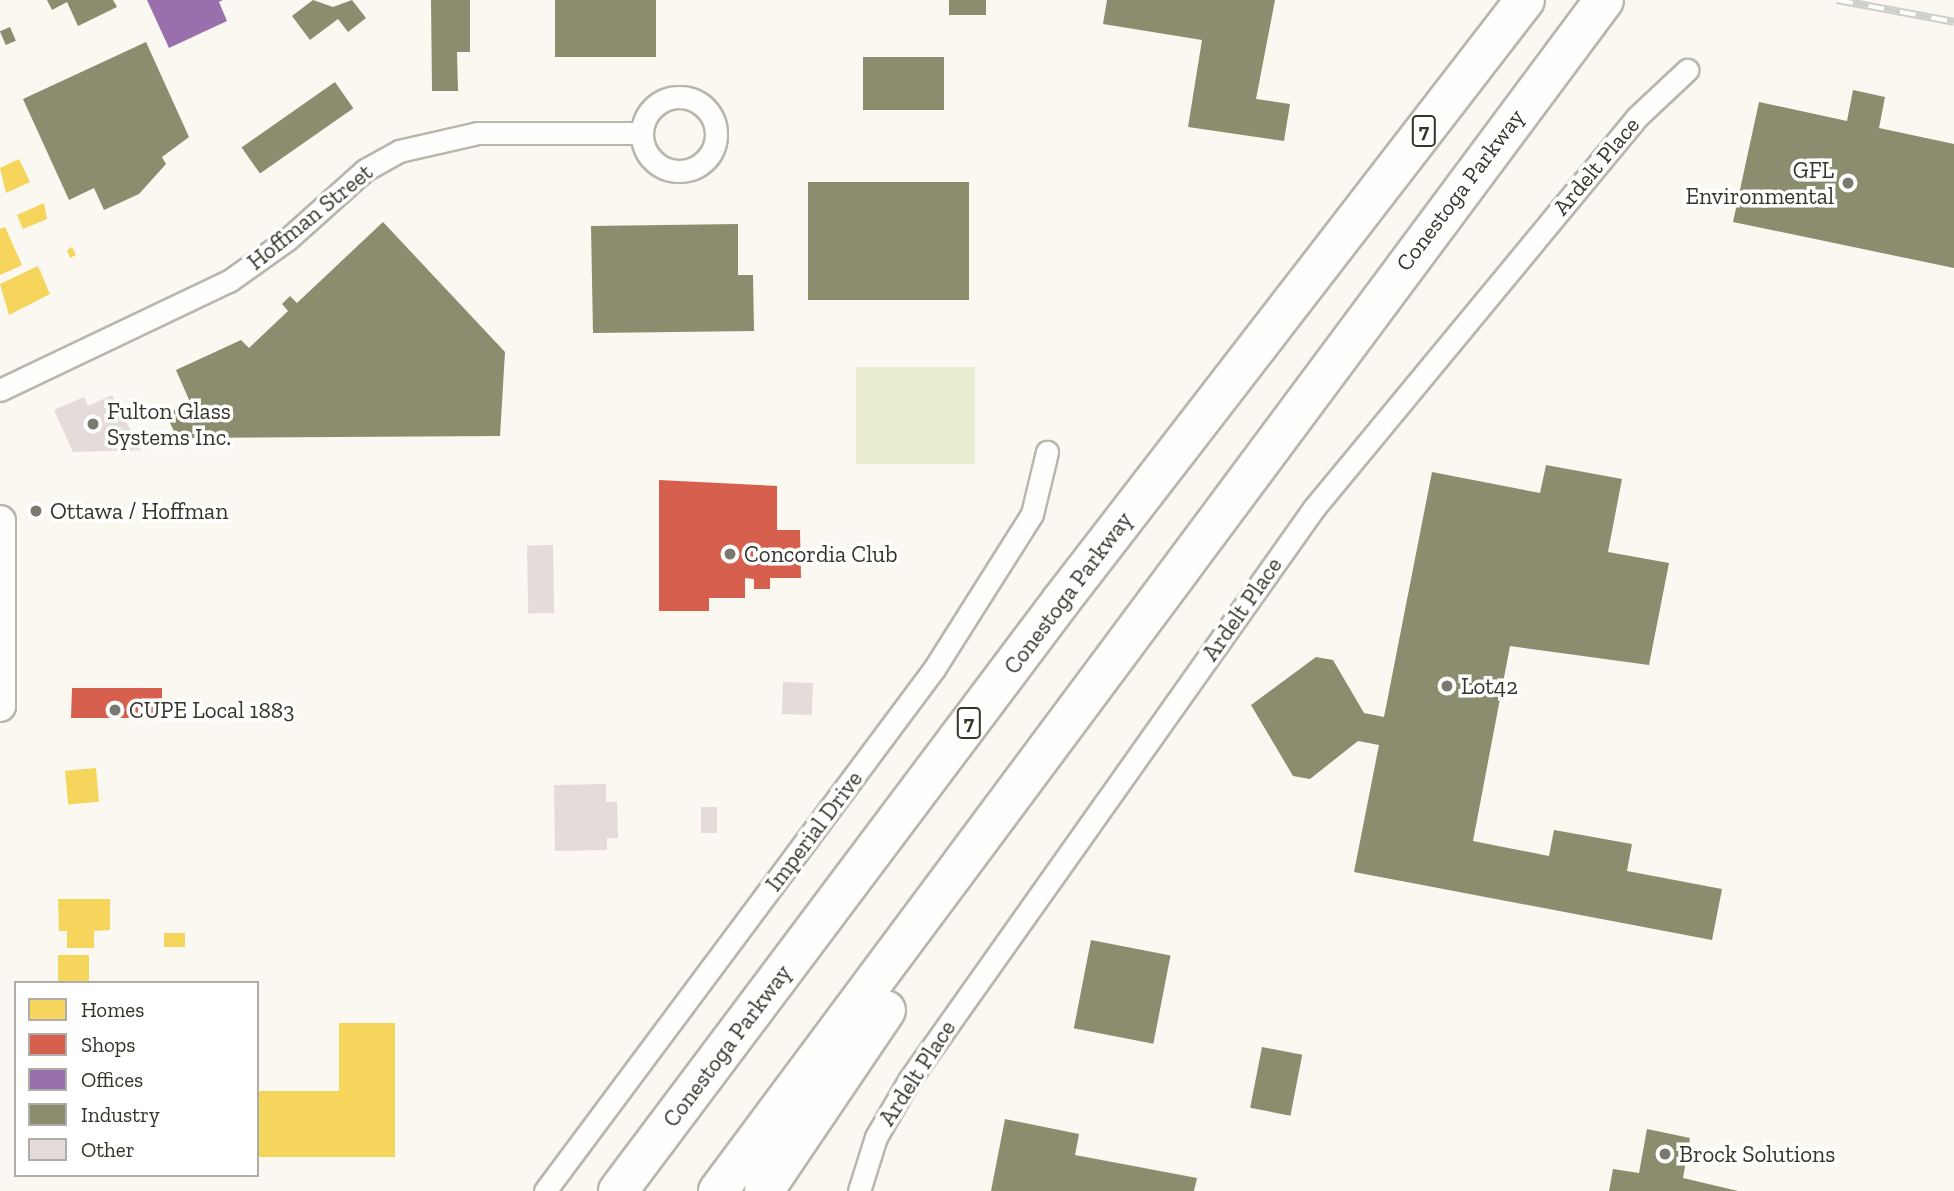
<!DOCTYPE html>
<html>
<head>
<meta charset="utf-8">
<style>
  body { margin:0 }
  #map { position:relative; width:1954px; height:1191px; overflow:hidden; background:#faf8f0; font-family:"Zilla Slab",serif }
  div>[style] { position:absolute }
  .green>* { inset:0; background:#eaecd2; transform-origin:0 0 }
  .homes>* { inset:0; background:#f6d55c; transform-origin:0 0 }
  .shops>* { inset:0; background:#d6604d }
  .offices>* { inset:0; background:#9970ab }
  .industry>* { inset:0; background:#8c8c6e; transform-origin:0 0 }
  .building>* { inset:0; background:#e5dbdb; transform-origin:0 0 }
  .roads { filter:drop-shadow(2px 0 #b8b6ad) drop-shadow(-2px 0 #b8b6ad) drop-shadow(0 2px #b8b6ad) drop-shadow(0 -2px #b8b6ad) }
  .street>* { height:21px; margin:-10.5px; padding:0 10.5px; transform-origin:10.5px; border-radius:10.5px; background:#fefefd }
  .street>.ring { margin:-10.5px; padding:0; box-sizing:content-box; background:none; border:21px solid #fefefd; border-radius:50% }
  .secondary>* { height:30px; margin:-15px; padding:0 15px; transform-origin:15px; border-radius:15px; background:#fefefd }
  .highway>* { height:38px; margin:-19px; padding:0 19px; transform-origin:19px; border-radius:19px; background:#fefefd }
  .rail>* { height:8px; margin-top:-4px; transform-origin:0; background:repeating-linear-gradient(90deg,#fff 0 16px,#cececb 0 32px); box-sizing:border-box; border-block:2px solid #cececb }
  .dots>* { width:19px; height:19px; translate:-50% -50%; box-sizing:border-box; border:4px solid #fff; border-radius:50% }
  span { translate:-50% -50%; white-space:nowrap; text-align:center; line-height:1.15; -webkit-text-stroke:7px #fff; paint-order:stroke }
  .shield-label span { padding:2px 5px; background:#fff; border:2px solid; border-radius:5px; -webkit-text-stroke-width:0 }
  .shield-label { font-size:21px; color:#363329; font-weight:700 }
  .street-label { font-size:23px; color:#363329 }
  .poi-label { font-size:23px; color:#363329 }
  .right { translate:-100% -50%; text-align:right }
  .left { translate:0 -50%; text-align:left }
  .legend { position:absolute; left:14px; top:981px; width:245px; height:196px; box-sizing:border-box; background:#fff; border:2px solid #afada9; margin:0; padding:9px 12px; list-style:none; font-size:21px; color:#363329 }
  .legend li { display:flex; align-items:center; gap:14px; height:35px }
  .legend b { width:35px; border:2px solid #afada9 }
</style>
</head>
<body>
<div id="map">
  <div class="green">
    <div style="left:856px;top:367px;width:119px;height:97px"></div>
  </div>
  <div class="homes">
    <div style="clip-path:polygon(19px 159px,30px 182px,6px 193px,0 168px)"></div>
    <div style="clip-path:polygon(44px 203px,47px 219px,23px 229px,17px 215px)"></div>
    <div style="clip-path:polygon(5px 227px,22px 265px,0 275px,0 229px)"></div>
    <div style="clip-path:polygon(72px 247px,76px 255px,70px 258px,67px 250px)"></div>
    <div style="clip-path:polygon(38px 266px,50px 294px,9px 315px,0 284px)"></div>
    <div style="left:96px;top:768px;width:34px;height:31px;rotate:85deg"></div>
    <div style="clip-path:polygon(58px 899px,110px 899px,110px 930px,94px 931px,94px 948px,67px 948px,67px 931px,59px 931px)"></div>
    <div style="left:185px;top:933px;width:14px;height:21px;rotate:90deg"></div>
    <div style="left:89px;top:955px;width:28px;height:31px;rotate:90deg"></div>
    <div style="clip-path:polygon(339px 1023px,395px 1023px,395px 1157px,257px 1157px,257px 1091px,339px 1091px)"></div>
  </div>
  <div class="shops">
    <div style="clip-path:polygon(659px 480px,777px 486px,777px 530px,800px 530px,801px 578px,770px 578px,770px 589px,754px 589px,754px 579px,745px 578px,745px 598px,709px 598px,709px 611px,659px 611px)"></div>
    <div style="clip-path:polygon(72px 688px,162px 688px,162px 703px,158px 718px,71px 718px)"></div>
  </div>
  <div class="offices">
    <div style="clip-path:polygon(147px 0,223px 0,219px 2px,227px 21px,169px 48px)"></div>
  </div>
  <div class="industry">
    <div style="clip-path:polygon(47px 0,113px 0,117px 7px,78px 26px,67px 2px,52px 10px)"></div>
    <div style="clip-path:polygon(313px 0,333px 7px,352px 0,366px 18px,348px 32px,338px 19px,310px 40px,292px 16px)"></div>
    <div style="clip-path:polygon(431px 0,470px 0,470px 52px,457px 52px,458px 91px,432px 91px)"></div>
    <div style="left:555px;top:0;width:101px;height:57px"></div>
    <div style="left:949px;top:0;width:37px;height:15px"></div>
    <div style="clip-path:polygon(1107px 0,1275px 0,1256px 99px,1290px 104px,1284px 141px,1188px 127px,1202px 40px,1103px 24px)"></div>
    <div style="left:10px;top:27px;width:15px;height:11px;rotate:67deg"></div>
    <div style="clip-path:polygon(146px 42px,189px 137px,162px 157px,166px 164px,139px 194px,104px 210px,94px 188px,69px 200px,23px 99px)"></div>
    <div style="left:863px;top:57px;width:81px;height:53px"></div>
    <div style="left:335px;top:82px;width:32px;height:114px;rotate:55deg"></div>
    <div style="clip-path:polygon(1853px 90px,1885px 97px,1879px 128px,1954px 144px,1954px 268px,1733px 222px,1759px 102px,1847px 121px)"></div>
    <div style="left:969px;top:182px;width:118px;height:161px;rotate:90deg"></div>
    <div style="clip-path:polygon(383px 222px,505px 352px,500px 436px,177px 438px,166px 414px,190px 402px,176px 370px,241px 340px,249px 348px,288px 311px,282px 304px,290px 296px,297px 303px)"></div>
    <div style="clip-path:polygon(738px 224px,738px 275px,753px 275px,754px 331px,593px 333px,591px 226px)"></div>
    <div style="clip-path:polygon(1546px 465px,1622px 479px,1608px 552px,1669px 563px,1649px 665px,1510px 646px,1473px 841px,1549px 856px,1554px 830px,1632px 844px,1627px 871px,1722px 889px,1712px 940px,1354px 872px,1379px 745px,1358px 741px,1310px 779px,1293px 776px,1251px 705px,1316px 657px,1333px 660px,1364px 713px,1384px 717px,1432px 472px,1540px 493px)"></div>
    <div style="left:1091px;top:940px;width:81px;height:90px;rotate:11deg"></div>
    <div style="left:1262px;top:1047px;width:41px;height:62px;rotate:11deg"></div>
    <div style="clip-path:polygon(1005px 1119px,1079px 1134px,1075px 1155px,1197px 1178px,1194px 1191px,991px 1191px)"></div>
    <div style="clip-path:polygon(1647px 1129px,1690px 1138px,1683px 1178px,1738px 1191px,1609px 1191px,1613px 1169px,1639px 1173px)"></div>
  </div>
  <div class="building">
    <div style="clip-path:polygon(112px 395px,141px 450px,73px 452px,54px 410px,84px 397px,88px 406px)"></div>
    <div style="left:553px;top:545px;width:68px;height:26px;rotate:89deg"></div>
    <div style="left:783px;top:682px;width:30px;height:32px;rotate:2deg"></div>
    <div style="clip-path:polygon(606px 784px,606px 802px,617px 802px,618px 838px,607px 838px,607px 850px,555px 851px,554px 785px)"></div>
    <div style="left:701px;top:807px;width:16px;height:26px"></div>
  </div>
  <div class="roads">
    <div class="street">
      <div class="ring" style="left:642px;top:97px;width:53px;height:53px"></div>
      <div style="left:0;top:390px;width:254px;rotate:-25.5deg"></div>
      <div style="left:229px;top:281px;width:72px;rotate:-35.4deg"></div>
      <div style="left:288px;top:239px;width:103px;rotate:-41.9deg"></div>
      <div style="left:365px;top:170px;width:39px;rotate:-29deg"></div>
      <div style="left:399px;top:151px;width:81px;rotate:-12.8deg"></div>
      <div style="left:478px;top:133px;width:164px"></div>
      <div style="left:545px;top:1191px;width:651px;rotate:-53.31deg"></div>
      <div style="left:934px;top:669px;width:183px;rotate:-57.7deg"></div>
      <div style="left:1032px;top:514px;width:64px;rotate:-76.4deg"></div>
      <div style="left:859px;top:1191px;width:57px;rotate:-72.5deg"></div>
      <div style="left:876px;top:1137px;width:66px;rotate:-59.9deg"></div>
      <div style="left:909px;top:1080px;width:701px;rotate:-54.7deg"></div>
      <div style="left:1314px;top:508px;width:507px;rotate:-50.44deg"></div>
      <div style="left:1637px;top:117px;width:69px;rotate:-43.2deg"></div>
    </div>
    <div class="secondary">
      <div style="left:0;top:521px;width:185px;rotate:90deg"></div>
    </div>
    <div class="highway">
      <div style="left:618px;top:1191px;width:738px;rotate:-53.1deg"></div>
      <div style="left:1061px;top:601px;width:759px;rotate:-52.33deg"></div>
      <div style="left:718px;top:1191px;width:1484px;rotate:-53.35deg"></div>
      <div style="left:764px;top:1191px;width:218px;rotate:-56deg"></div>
    </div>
  </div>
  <div class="rail">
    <div style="left:1837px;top:0;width:119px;rotate:10.6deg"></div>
  </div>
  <div class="dots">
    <div style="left:1848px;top:183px;background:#7b786f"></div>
    <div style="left:93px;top:424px;background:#7b786f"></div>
    <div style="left:36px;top:511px;background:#7b786f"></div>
    <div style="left:730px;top:554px;background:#7b786f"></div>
    <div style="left:1447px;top:686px;background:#7b786f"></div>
    <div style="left:115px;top:710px;background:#7b786f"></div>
    <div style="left:1665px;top:1154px;background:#7b786f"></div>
  </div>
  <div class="shield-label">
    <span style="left:1424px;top:131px">7</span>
    <span style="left:969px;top:723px">7</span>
  </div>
  <div class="street-label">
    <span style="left:1596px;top:166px;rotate:-50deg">Ardelt Place</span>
    <span style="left:1460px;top:190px;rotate:-53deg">Conestoga Parkway</span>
    <span style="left:310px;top:217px;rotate:-39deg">Hoffman Street</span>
    <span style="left:1068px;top:593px;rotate:-53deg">Conestoga Parkway</span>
    <span style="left:1242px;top:609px;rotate:-55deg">Ardelt Place</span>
    <span style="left:814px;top:831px;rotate:-53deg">Imperial Drive</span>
    <span style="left:727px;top:1046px;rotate:-53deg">Conestoga Parkway</span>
    <span style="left:917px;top:1073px;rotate:-57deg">Ardelt Place</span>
  </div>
  <div class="poi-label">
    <span class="right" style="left:1834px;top:183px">GFL<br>Environmental</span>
    <span class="left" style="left:107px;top:424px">Fulton Glass<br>Systems Inc.</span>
    <span class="left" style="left:50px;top:511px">Ottawa / Hoffman</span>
    <span class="left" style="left:744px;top:554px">Concordia Club</span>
    <span class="left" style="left:1461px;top:686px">Lot42</span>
    <span class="left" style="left:129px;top:710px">CUPE Local 1883</span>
    <span class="left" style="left:1679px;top:1154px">Brock Solutions</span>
  </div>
  <ul class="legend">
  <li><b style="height:19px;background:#f6d55c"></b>Homes</li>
  <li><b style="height:19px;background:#d6604d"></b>Shops</li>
  <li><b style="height:19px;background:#9970ab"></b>Offices</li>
  <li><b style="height:19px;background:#8c8c6e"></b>Industry</li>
  <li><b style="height:19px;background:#e5dbdb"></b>Other</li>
  </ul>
</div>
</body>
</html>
